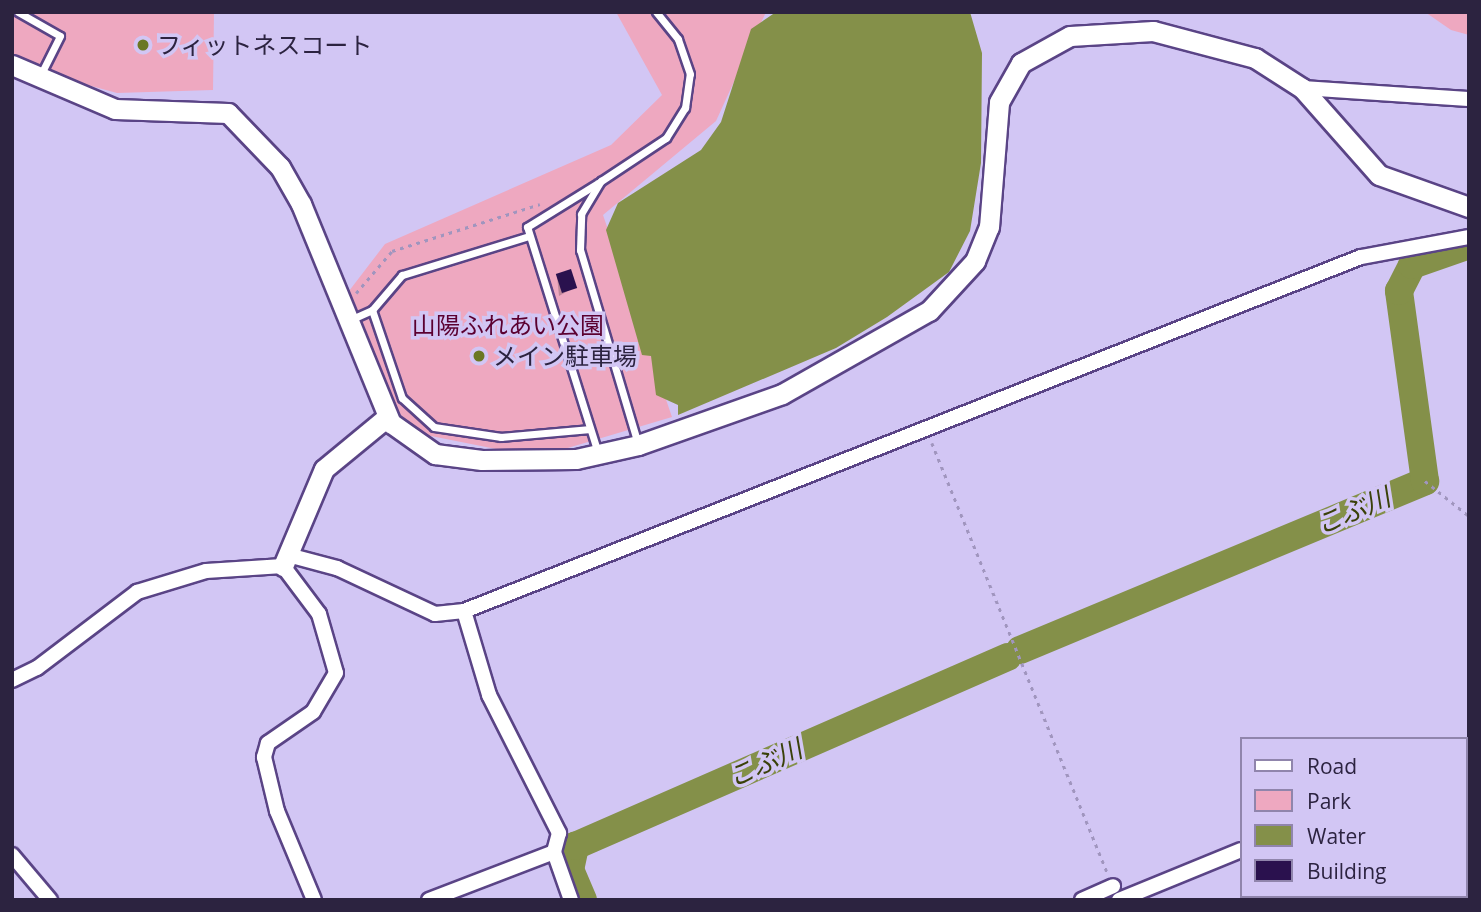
<!DOCTYPE html>
<html>
<head>
<meta charset="utf-8">
<style>
  body { margin:0 }
  #map { position:relative; width:1481px; height:912px; overflow:hidden; background:#d2c6f4; font-family:"Open Sans","Noto Sans JP",sans-serif }
  div>[style] { position:absolute }
  .green>* { inset:0; background:#eea8c0 }
  .water>* { inset:0; background:#849049 }
  .shadow>* { inset:0; background:#0003 }
  .river>* { height:28px; margin:-14px; padding:0 14px; transform-origin:14px; border-radius:14px; background:#849049 }
  .building>* { inset:0; background:#2a114e; transform-origin:0 0 }
  .path>* { height:2.5px; margin-top:-1.25px; transform-origin:0; background:repeating-linear-gradient(90deg,#a095be 0 3.5px,transparent 0 8.5px) }
  .roads { filter:drop-shadow(2px 0 #5a4486) drop-shadow(-2px 0 #5a4486) drop-shadow(0 2px #5a4486) drop-shadow(0 -2px #5a4486) }
  .lane>* { height:7px; margin:-3.5px; padding:0 3.5px; transform-origin:3.5px; border-radius:3.5px; background:#fff }
  .street>* { height:14px; margin:-7px; padding:0 7px; transform-origin:7px; border-radius:7px; background:#fff }
  .secondary>* { height:19px; margin:-9.5px; padding:0 9.5px; transform-origin:9.5px; border-radius:9.5px; background:#fff }
  .dots>* { width:19px; height:19px; translate:-50% -50%; box-sizing:border-box; border:4px solid #d2c6f4; border-radius:50% }
  span { translate:-50% -50%; white-space:nowrap; text-align:center; line-height:1.15; -webkit-text-stroke:7px #d2c6f4; paint-order:stroke }
  .poi-label { font-size:24px; color:#2c2340 }
  .left { translate:0 -50%; text-align:left }
  .park-label { font-size:24px; color:#5b0030 }
  .water-label { font-size:26px; color:#3a4109; font-style:italic }
  .frame { position:absolute; inset:0; border:14px solid #2c2340; pointer-events:none }
  .legend { position:absolute; left:1240px; top:737px; width:228px; height:161px; box-sizing:border-box; background:#d2c6f4; border:2px solid #9085ac; margin:0; padding:9px 12px; list-style:none; font-size:21px; color:#2c2340 }
  .legend li { display:flex; align-items:center; gap:14px; height:35px }
  .legend b { width:35px; border:2px solid #9085ac }
</style>
</head>
<body>
<div id="map">
  <div class="green">
    <div style="clip-path:polygon(12px 12px,214px 12px,213px 90px,117px 93px,58px 77px,12px 58px)"></div>
    <div style="clip-path:polygon(616px 12px,766px 12px,716px 121px,603px 215px,672px 417px,561px 450px,496px 449px,421px 434px,387px 402px,349px 291px,385px 244px,611px 145px,662px 95px)"></div>
    <div style="clip-path:polygon(1425px 12px,1469px 12px,1469px 35px,1451px 30px)"></div>
  </div>
  <div class="water">
    <div style="clip-path:polygon(776px 12px,970px 12px,982px 53px,981px 163px,970px 231px,949px 272px,887px 317px,836px 348px,678px 415px,678px 405px,656px 395px,651px 356px,642px 355px,606px 230px,618px 203px,701px 150px,721px 122px,751px 29px)"></div>
  </div>
  <div class="shadow">
    <div style="clip-path:polygon(557px 276px,575px 287px,559px 296px)"></div>
  </div>
  <div class="river">
    <div style="left:1020px;top:650px;width:439px;rotate:-22.6deg"></div>
    <div style="left:1425px;top:481px;width:192px;rotate:-97.8deg"></div>
    <div style="left:1399px;top:291px;width:29px;rotate:-63deg"></div>
    <div style="left:1412px;top:265px;width:60px;rotate:-19.3deg"></div>
    <div style="left:583px;top:900px;width:33px;rotate:-113deg"></div>
    <div style="left:570px;top:870px;width:25px;rotate:-78deg"></div>
    <div style="left:575px;top:846px;width:472px;rotate:-23.6deg"></div>
  </div>
  <div class="building">
    <div style="left:571px;top:269px;width:20px;height:16px;rotate:72deg"></div>
  </div>
  <div class="path">
    <div style="left:356px;top:293px;width:55px;rotate:-49.4deg"></div>
    <div style="left:392px;top:251px;width:155px;rotate:-17.6deg"></div>
    <div style="left:932px;top:443px;width:466px;rotate:67.8deg"></div>
    <div style="left:1425px;top:481px;width:56px;rotate:38.5deg"></div>
  </div>
  <div class="roads">
    <div class="lane">
      <div style="left:18px;top:12px;width:48px;rotate:29.7deg"></div>
      <div style="left:60px;top:36px;width:45px;rotate:116.6deg"></div>
      <div style="left:529px;top:236px;width:133px;rotate:162.9deg"></div>
      <div style="left:402px;top:275px;width:46px;rotate:130.6deg"></div>
      <div style="left:372px;top:310px;width:93px;rotate:71.2deg"></div>
      <div style="left:402px;top:398px;width:43px;rotate:42.2deg"></div>
      <div style="left:434px;top:427px;width:68px;rotate:8.5deg"></div>
      <div style="left:501px;top:437px;width:89px;rotate:-5.1deg"></div>
      <div style="left:352px;top:319px;width:22px;rotate:-24deg"></div>
      <div style="left:638px;top:444px;width:202px;rotate:-106.6deg"></div>
      <div style="left:580px;top:250px;width:36px;rotate:-88deg"></div>
      <div style="left:581px;top:214px;width:39px;rotate:-59deg"></div>
      <div style="left:601px;top:181px;width:78px;rotate:-33.5deg"></div>
      <div style="left:666px;top:138px;width:36px;rotate:-58deg"></div>
      <div style="left:685px;top:108px;width:34px;rotate:-82deg"></div>
      <div style="left:690px;top:74px;width:37px;rotate:-109deg"></div>
      <div style="left:678px;top:39px;width:35px;rotate:-129deg"></div>
      <div style="left:598px;top:453px;width:237px;rotate:-107.4deg"></div>
      <div style="left:527px;top:227px;width:84px;rotate:-31.8deg"></div>
    </div>
    <div class="street">
      <div style="left:1302px;top:88px;width:167px;rotate:3.8deg"></div>
      <div style="left:288px;top:555px;width:51px;rotate:14.9deg"></div>
      <div style="left:337px;top:568px;width:108px;rotate:25.1deg"></div>
      <div style="left:435px;top:614px;width:29px;rotate:-6deg"></div>
      <div style="left:464px;top:611px;width:964px;rotate:-21.54deg"></div>
      <div style="left:1361px;top:257px;width:110px;rotate:-10.5deg"></div>
      <div style="left:464px;top:611px;width:88px;rotate:73.4deg"></div>
      <div style="left:489px;top:695px;width:155px;rotate:63.1deg"></div>
      <div style="left:559px;top:833px;width:20px;rotate:105deg"></div>
      <div style="left:554px;top:852px;width:51px;rotate:70.5deg"></div>
      <div style="left:12px;top:680px;width:28px;rotate:-26deg"></div>
      <div style="left:37px;top:668px;width:126px;rotate:-37.2deg"></div>
      <div style="left:137px;top:592px;width:72px;rotate:-16.9deg"></div>
      <div style="left:206px;top:571px;width:77px;rotate:-3.7deg"></div>
      <div style="left:283px;top:566px;width:60px;rotate:53.1deg"></div>
      <div style="left:319px;top:614px;width:61px;rotate:73.9deg"></div>
      <div style="left:336px;top:673px;width:45px;rotate:120.5deg"></div>
      <div style="left:313px;top:712px;width:55px;rotate:145.4deg"></div>
      <div style="left:268px;top:743px;width:15px;rotate:106deg"></div>
      <div style="left:264px;top:757px;width:56px;rotate:76.5deg"></div>
      <div style="left:277px;top:811px;width:96px;rotate:67.4deg"></div>
      <div style="left:1465px;top:763px;width:4px;rotate:-14deg"></div>
      <div style="left:12px;top:855px;width:59px;rotate:49.8deg"></div>
      <div style="left:429px;top:900px;width:134px;rotate:-21deg"></div>
      <div style="left:1082px;top:900px;width:34px;rotate:-24deg"></div>
      <div style="left:1119px;top:900px;width:132px;rotate:-22.3deg"></div>
    </div>
    <div class="secondary">
      <div style="left:12px;top:65px;width:112px;rotate:23.1deg"></div>
      <div style="left:115px;top:109px;width:113px;rotate:2deg"></div>
      <div style="left:228px;top:113px;width:75px;rotate:46.1deg"></div>
      <div style="left:280px;top:167px;width:43px;rotate:60.4deg"></div>
      <div style="left:301px;top:204px;width:237px;rotate:67.7deg"></div>
      <div style="left:391px;top:423px;width:54px;rotate:35.2deg"></div>
      <div style="left:435px;top:454px;width:47px;rotate:7.3deg"></div>
      <div style="left:482px;top:460px;width:94px;rotate:-0.6deg"></div>
      <div style="left:576px;top:459px;width:64px;rotate:-12.7deg"></div>
      <div style="left:638px;top:445px;width:153px;rotate:-19.5deg"></div>
      <div style="left:782px;top:394px;width:169px;rotate:-29.5deg"></div>
      <div style="left:929px;top:311px;width:68px;rotate:-47.4deg"></div>
      <div style="left:975px;top:261px;width:37px;rotate:-68deg"></div>
      <div style="left:989px;top:227px;width:125px;rotate:-85.4deg"></div>
      <div style="left:999px;top:102px;width:45px;rotate:-60.6deg"></div>
      <div style="left:1021px;top:63px;width:56px;rotate:-28.9deg"></div>
      <div style="left:1070px;top:36px;width:83px;rotate:-3.4deg"></div>
      <div style="left:1153px;top:31px;width:106px;rotate:14.8deg"></div>
      <div style="left:1255px;top:58px;width:56px;rotate:32.6deg"></div>
      <div style="left:1302px;top:88px;width:116px;rotate:48.5deg"></div>
      <div style="left:1379px;top:175px;width:96px;rotate:19.6deg"></div>
      <div style="left:283px;top:566px;width:105px;rotate:-67.1deg"></div>
      <div style="left:324px;top:469px;width:82px;rotate:-39.5deg"></div>
    </div>
  </div>
  <div class="dots">
    <div style="left:143px;top:45px;background:#6b7723"></div>
    <div style="left:479px;top:356px;background:#6b7723"></div>
  </div>
  <div class="poi-label">
    <span class="left" style="left:157px;top:45px">フィットネスコート</span>
    <span class="left" style="left:493px;top:356px">メイン駐車場</span>
  </div>
  <div class="park-label">
    <span style="left:508px;top:325px">山陽ふれあい公園</span>
  </div>
  <div class="water-label">
    <span style="left:1353px;top:511px;rotate:-23deg">こぶ川</span>
    <span style="left:765px;top:763px;rotate:-24deg">こぶ川</span>
  </div>
  <div class="frame"></div>
  <ul class="legend">
  <li><b style="height:9px;background:#fff"></b>Road</li>
  <li><b style="height:19px;background:#eea8c0"></b>Park</li>
  <li><b style="height:19px;background:#849049"></b>Water</li>
  <li><b style="height:19px;background:#2a114e"></b>Building</li>
  </ul>
</div>
</body>
</html>
